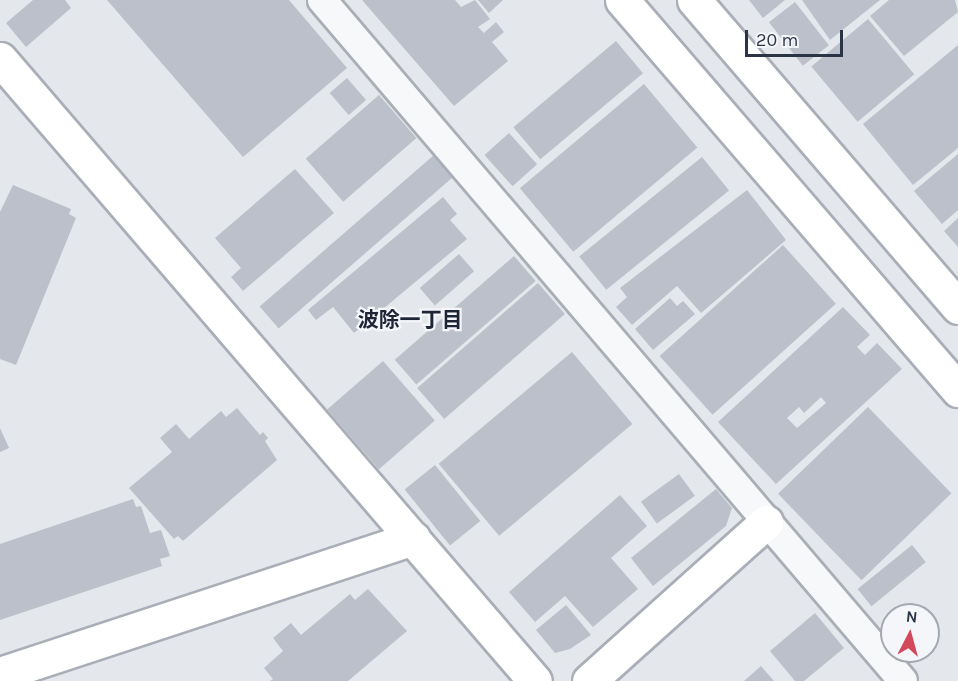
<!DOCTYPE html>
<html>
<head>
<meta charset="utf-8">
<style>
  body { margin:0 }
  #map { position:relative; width:958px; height:681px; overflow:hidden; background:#e4e7ec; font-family:Karla,"Noto Sans JP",sans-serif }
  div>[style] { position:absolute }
  .building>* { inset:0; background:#bbc0ca; transform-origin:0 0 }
  .roads { filter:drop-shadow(2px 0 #a9aeb7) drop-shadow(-2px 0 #a9aeb7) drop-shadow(0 2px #a9aeb7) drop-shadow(0 -2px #a9aeb7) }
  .street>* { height:28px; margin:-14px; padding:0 14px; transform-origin:14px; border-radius:14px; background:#f7f8fa }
  .secondary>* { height:33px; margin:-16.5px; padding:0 16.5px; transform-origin:16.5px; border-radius:16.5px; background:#fff }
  span { translate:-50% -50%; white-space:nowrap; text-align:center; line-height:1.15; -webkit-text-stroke:4.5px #f4f6f9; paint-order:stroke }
  .neighbourhood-label { font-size:21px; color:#1d2536; font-weight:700 }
  .north { position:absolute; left:880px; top:603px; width:60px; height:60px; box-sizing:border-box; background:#f4f6f9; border:2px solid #a4a8b1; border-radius:50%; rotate:6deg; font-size:16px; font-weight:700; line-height:24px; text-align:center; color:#2b3445 }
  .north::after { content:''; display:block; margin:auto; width:21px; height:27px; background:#d1495b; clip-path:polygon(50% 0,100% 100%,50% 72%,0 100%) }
  .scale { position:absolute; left:745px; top:30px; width:98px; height:27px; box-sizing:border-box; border:3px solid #2b3445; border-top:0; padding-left:8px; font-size:18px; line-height:21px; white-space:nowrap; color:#2b3445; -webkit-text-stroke:4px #f4f6f9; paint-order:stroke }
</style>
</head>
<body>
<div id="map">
  <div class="building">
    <div style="clip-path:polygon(33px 0,65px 0,71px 8px,26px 47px,6px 23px)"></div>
    <div style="clip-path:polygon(107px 0,289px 0,347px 68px,243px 157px)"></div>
    <div style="clip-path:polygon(362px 0,455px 0,461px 7px,475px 0,490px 19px,478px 27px,484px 33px,496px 22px,504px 32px,492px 42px,508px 61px,454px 106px)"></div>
    <div style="clip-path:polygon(478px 0,503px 0,489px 13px)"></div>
    <div style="clip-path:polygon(749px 0,785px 0,763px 18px)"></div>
    <div style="clip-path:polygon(802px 0,880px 0,830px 40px)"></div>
    <div style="clip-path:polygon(889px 0,955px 0,958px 12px,904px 56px,870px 16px)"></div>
    <div style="left:795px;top:2px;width:55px;height:33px;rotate:52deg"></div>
    <div style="left:868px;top:19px;width:72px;height:74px;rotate:50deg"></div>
    <div style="left:616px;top:41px;width:42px;height:134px;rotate:50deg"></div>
    <div style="clip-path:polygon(958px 45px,958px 148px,913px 185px,863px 124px)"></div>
    <div style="left:347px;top:78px;width:29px;height:23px;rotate:49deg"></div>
    <div style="left:644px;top:84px;width:83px;height:162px;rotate:50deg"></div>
    <div style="left:379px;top:95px;width:57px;height:97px;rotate:49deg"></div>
    <div style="left:509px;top:133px;width:42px;height:33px;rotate:48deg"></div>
    <div style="clip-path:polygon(958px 154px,958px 210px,942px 224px,914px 191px)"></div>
    <div style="left:434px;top:155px;width:29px;height:231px;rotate:49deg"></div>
    <div style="left:702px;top:157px;width:43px;height:158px;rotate:51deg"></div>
    <div style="clip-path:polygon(295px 169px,334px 213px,243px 291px,231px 277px,241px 268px,215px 238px)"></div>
    <div style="clip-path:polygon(13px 185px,71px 209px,69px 214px,76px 218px,16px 365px,0 359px,0 212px)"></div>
    <div style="clip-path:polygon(747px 190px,786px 240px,701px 313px,677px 286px,632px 325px,616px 307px,627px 297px,620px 288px)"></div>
    <div style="clip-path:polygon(443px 197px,457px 214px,450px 220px,467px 239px,354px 333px,333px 307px,316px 320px,308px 310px)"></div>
    <div style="clip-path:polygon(958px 218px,958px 247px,944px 231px)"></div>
    <div style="left:783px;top:245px;width:79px;height:166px;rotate:48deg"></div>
    <div style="left:459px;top:254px;width:23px;height:52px;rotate:49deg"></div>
    <div style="left:514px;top:256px;width:33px;height:158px;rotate:49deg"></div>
    <div style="left:538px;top:283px;width:41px;height:160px;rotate:49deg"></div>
    <div style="clip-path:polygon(670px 298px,677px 306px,683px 301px,695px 314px,653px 350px,635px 329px)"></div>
    <div style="clip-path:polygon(evenodd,843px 307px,870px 335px,857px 347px,865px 355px,877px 343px,902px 369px,776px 484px,718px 422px,843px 307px,821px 397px,826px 403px,797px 428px,787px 418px,799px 407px,804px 413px,821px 397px)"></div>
    <div style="left:572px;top:352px;width:94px;height:174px;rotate:50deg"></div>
    <div style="left:383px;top:361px;width:79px;height:74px;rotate:49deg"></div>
    <div style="left:868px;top:407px;width:120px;height:125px;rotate:46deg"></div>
    <div style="clip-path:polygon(237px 408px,260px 435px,263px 432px,268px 438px,265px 441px,277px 460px,183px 541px,178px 536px,174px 539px,129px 488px,172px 452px,160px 438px,176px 424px,189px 439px,221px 411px,226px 417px)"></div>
    <div style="clip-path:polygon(0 428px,9px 448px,0 452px)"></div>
    <div style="left:435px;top:465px;width:72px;height:39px;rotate:51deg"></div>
    <div style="left:679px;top:474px;width:27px;height:47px;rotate:54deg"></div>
    <div style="clip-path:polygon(716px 489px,732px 508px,726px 526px,653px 586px,631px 558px)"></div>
    <div style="clip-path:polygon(620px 495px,647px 526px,611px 558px,638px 589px,593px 627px,565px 596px,535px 622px,509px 592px)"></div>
    <div style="clip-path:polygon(133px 499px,136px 507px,141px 506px,150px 533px,161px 530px,170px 556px,160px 559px,162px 566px,0 620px,0 544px)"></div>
    <div style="left:912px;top:545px;width:22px;height:70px;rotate:51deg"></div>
    <div style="clip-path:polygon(368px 589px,407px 631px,348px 681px,270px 681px,273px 679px,264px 668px,283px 651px,273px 638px,291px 623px,301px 635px,350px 594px,355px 600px)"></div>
    <div style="clip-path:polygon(566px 605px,591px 635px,570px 649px,555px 653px,536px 630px)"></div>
    <div style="clip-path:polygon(815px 613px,844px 648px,804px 681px,795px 681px,770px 651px)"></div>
    <div style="clip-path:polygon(761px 666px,774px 681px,744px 681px)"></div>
  </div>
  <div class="roads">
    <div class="street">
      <div style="left:322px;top:0;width:895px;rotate:49.53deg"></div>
    </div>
    <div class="secondary">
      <div style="left:622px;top:0;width:515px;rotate:49.25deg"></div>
      <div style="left:694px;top:0;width:405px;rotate:49.3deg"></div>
      <div style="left:0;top:59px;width:820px;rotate:49.3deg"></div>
      <div style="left:0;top:674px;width:435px;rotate:-18.2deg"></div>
      <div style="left:589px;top:681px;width:238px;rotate:-41.9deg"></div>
    </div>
  </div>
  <div class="neighbourhood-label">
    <span style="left:410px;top:320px">波除一丁目</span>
  </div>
  <div class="north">N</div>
  <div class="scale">20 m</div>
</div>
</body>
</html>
